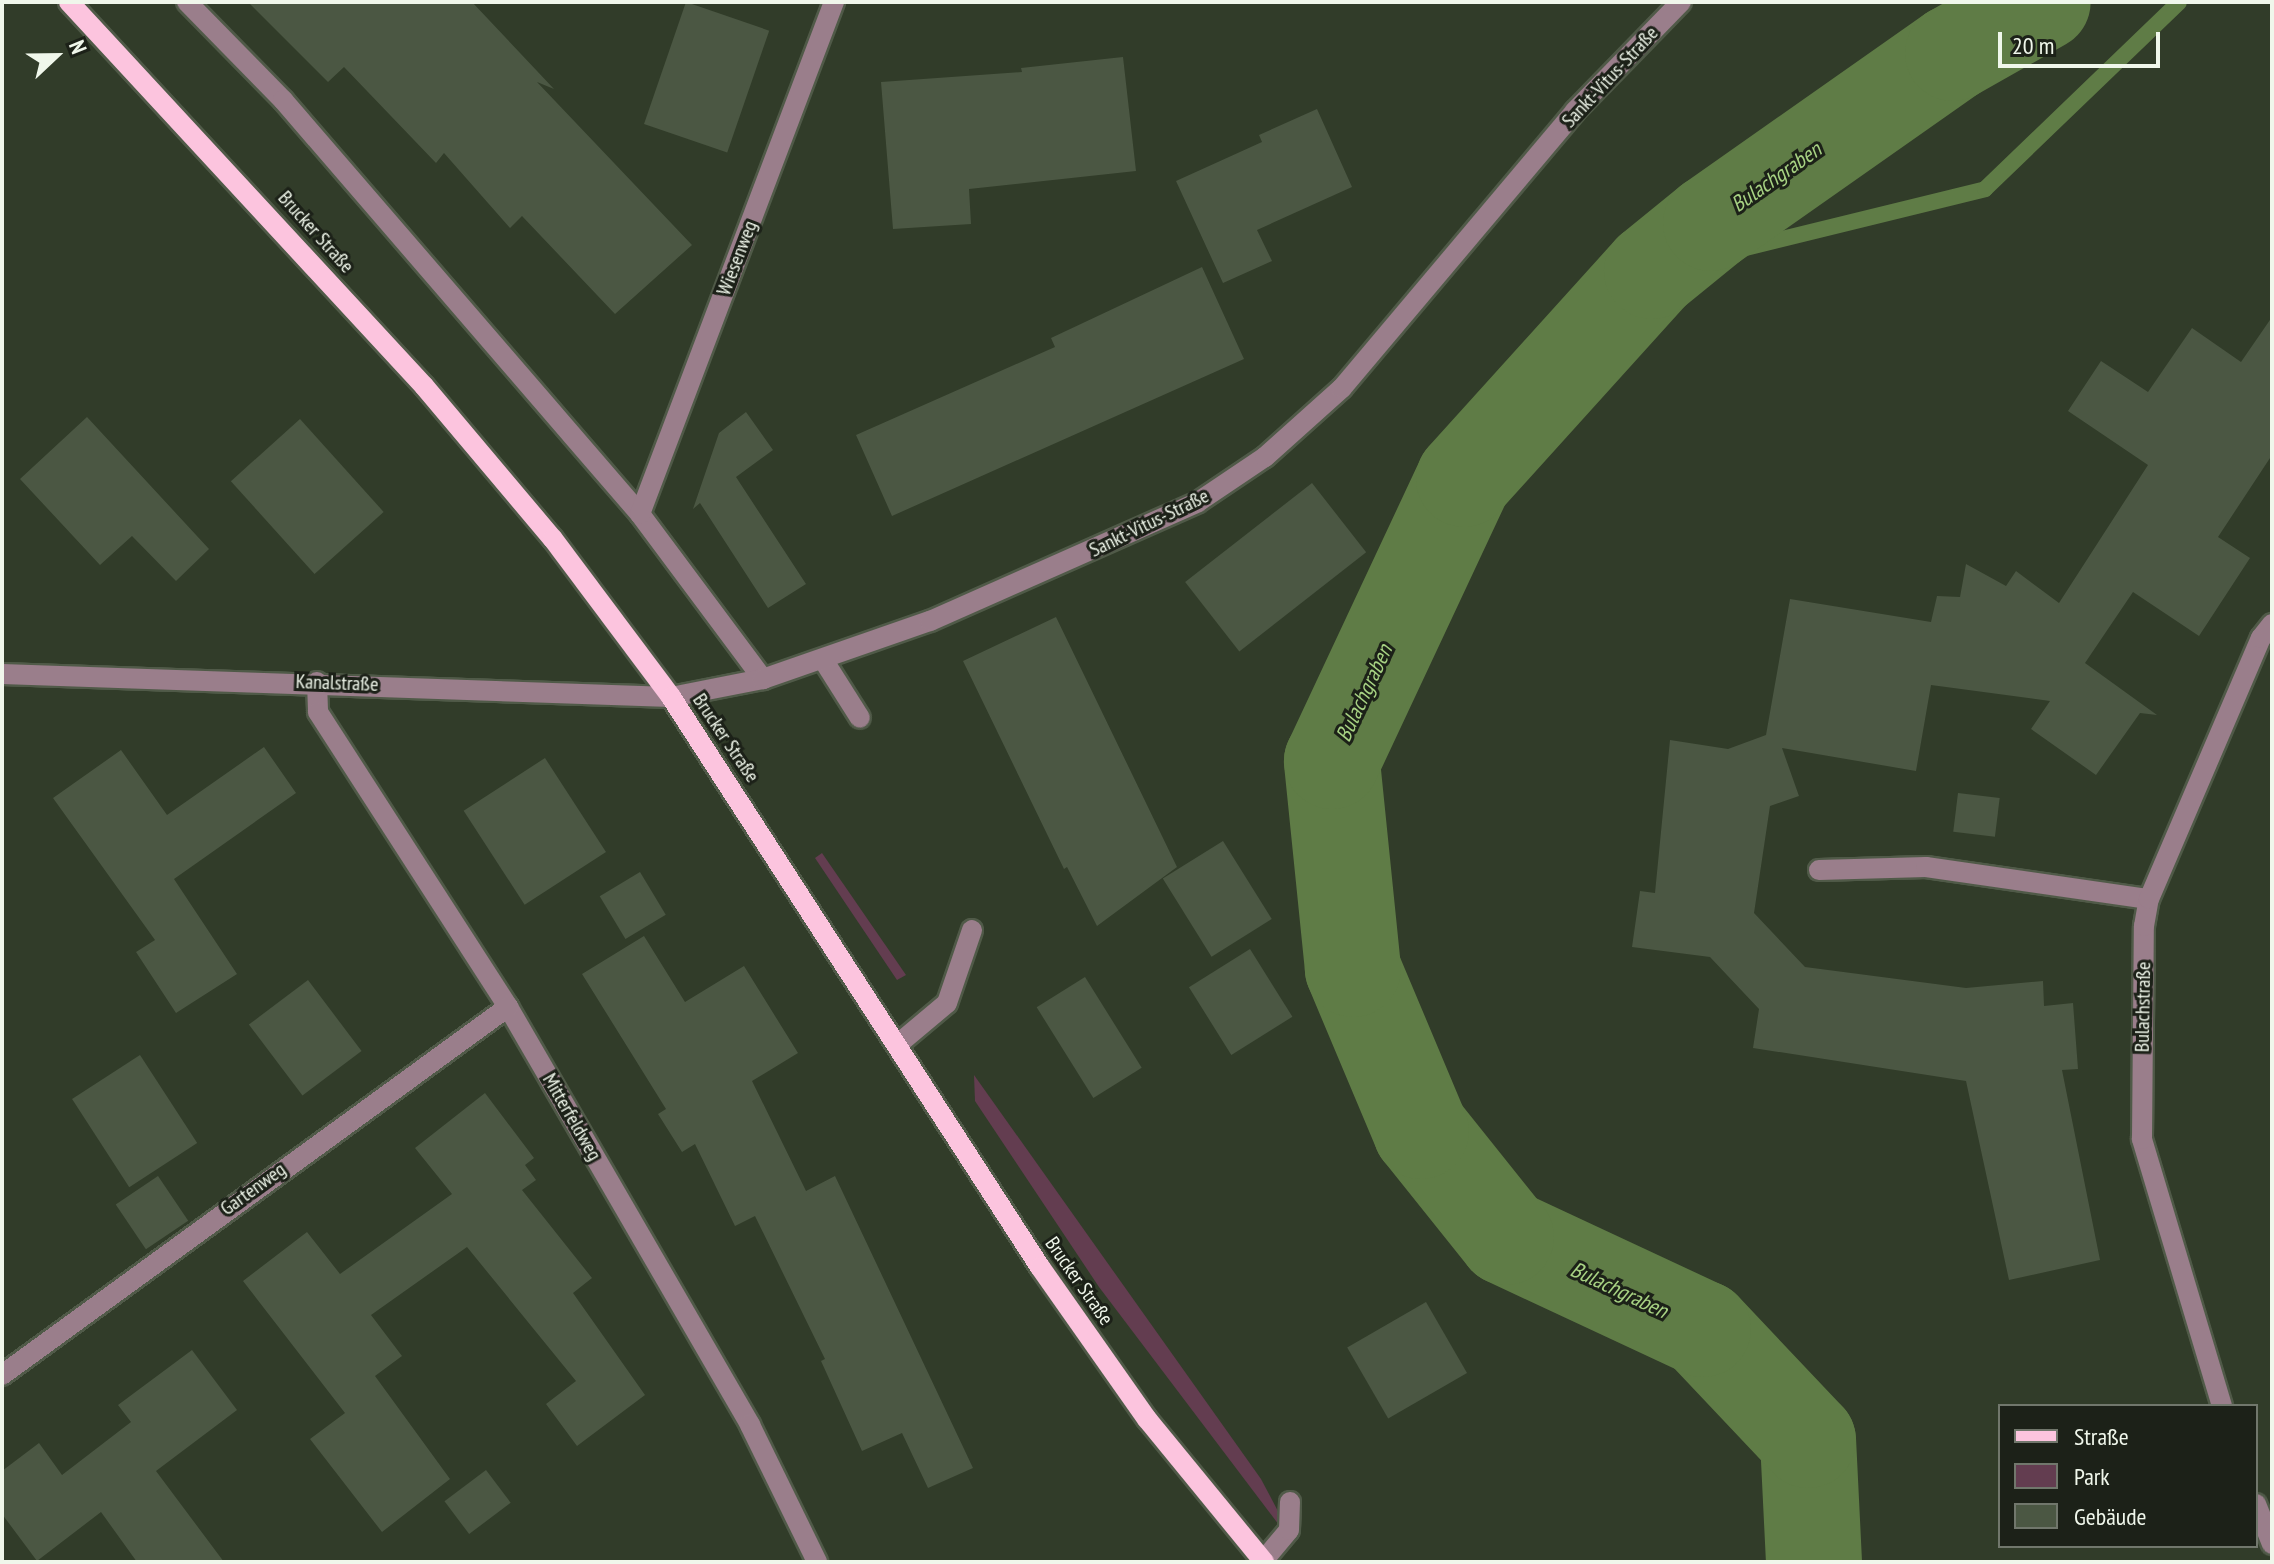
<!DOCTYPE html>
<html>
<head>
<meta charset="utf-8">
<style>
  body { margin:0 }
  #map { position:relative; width:2274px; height:1564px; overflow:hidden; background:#313c29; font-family:"PT Sans Narrow",sans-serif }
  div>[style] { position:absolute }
  .green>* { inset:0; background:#633d50 }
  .stream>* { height:16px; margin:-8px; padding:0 8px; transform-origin:8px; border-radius:8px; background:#5f7c46 }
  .river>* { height:96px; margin:-48px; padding:0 48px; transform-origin:48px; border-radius:48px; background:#5f7c46 }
  .building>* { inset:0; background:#4b5743; transform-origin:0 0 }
  .roads { filter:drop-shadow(2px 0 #505a48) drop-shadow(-2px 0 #505a48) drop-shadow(0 2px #505a48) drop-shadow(0 -2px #505a48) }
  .minor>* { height:20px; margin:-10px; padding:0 10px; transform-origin:10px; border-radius:10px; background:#9a7e8b }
  .major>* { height:20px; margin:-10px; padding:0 10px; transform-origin:10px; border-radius:10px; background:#fcc4de }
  span { translate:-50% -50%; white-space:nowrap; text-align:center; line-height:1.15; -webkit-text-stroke:6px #1c2118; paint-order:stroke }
  .street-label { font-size:20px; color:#f0f7eb }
  .water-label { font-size:22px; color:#a7d283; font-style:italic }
  .frame { position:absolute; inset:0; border:4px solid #f0f7eb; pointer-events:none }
  .legend { position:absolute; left:1998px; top:1404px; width:260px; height:144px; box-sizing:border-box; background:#1c2118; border:2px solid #71776c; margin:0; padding:10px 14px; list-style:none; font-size:24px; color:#f0f7eb }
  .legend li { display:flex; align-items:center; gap:16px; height:40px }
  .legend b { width:40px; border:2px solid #71776c }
  .north { position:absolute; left:16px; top:16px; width:80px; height:80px; -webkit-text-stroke:6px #1c2118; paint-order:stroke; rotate:68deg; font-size:22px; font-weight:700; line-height:32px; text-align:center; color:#f0f7eb }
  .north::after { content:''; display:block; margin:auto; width:28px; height:36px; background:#f0f7eb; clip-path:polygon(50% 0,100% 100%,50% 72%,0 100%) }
  .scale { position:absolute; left:1998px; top:32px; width:162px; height:36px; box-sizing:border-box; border:4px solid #f0f7eb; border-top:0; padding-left:10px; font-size:24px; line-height:28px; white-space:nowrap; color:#f0f7eb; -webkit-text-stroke:6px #1c2118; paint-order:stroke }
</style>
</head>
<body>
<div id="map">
  <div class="green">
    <div style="clip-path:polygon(822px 853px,906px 975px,897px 980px,815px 858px)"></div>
    <div style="clip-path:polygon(974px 1075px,1261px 1479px,1280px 1515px,1279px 1525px,1099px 1287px,975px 1101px)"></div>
  </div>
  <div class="stream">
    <div style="left:1652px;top:271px;width:343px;rotate:-13.8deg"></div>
    <div style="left:1985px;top:189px;width:269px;rotate:-43.9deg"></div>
  </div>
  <div class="river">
    <div style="left:1814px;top:1562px;width:122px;rotate:-92.8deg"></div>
    <div style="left:1808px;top:1440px;width:153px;rotate:-133.4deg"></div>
    <div style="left:1703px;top:1329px;width:217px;rotate:-155deg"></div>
    <div style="left:1506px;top:1237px;width:136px;rotate:-128.7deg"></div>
    <div style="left:1421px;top:1131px;width:176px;rotate:-112.8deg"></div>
    <div style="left:1353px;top:969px;width:209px;rotate:-95.8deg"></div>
    <div style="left:1332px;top:761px;width:311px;rotate:-64.9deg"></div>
    <div style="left:1464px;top:479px;width:280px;rotate:-47.9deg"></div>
    <div style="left:1652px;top:271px;width:76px;rotate:-39.1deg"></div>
    <div style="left:1711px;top:223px;width:296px;rotate:-35.1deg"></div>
    <div style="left:1953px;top:53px;width:103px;rotate:-29.5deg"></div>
  </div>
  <div class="building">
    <div style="clip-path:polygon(248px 2px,472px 2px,554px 89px,537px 82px,692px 245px,615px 314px,522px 216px,510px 228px,444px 153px,436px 163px,344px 67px,328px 82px)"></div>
    <div style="left:686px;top:2px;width:88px;height:129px;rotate:19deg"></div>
    <div style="clip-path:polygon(1123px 57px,1136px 171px,969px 189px,971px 224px,893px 229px,881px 82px,1022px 72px,1021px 68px)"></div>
    <div style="clip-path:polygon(1317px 109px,1352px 187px,1257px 230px,1272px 261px,1223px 283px,1176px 181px,1262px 142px,1259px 135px)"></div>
    <div style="clip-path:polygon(1202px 267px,1244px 359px,892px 516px,856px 435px,1055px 347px,1051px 338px)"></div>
    <div style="clip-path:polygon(2272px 317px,2272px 455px,2218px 537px,2250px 558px,2199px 636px,2133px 592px,2085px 663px,2157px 715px,2140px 713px,2096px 775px,2031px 729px,2050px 701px,1931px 685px,1916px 771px,1782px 748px,1799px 796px,1770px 806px,1754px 913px,1805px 967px,1966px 988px,2043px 981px,2044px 1006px,2073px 1003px,2078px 1069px,2062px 1070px,2100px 1260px,2009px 1280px,1966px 1081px,1753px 1048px,1759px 1009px,1710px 957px,1632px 947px,1640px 891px,1655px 893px,1670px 740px,1728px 749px,1766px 735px,1790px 599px,1931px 622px,1937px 596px,1960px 597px,1966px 564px,2006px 586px,2016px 571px,2059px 603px,2148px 465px,2068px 411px,2101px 361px,2148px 392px,2192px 328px,2241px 362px)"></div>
    <div style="clip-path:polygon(746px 412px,773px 450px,736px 477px,806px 584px,768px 608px,700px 503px,693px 509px,719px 433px)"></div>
    <div style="clip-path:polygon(87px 417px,209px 549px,176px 581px,132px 536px,100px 565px,20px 479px)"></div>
    <div style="left:300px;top:419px;width:125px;height:93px;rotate:48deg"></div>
    <div style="left:1312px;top:483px;width:88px;height:161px;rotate:52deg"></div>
    <div style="clip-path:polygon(1056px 617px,1177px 867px,1097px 926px,1067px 867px,1064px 869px,963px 661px)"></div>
    <div style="clip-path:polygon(264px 747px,296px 793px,174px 879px,237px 974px,176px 1013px,136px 952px,155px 940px,53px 798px,121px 750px,167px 815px)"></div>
    <div style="left:545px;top:758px;width:112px;height:97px;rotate:57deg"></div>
    <div style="left:1958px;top:793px;width:42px;height:39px;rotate:7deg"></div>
    <div style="left:1223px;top:841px;width:92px;height:71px;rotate:58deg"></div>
    <div style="left:640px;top:872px;width:50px;height:47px;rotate:59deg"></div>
    <div style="clip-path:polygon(644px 936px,685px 1002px,744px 966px,798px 1053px,752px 1081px,806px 1191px,835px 1176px,973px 1468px,928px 1488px,902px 1433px,862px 1451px,821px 1361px,825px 1359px,755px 1216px,735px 1226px,695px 1144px,682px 1152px,658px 1114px,666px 1109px,582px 974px)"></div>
    <div style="left:1250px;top:949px;width:80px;height:72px;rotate:58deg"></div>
    <div style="left:1085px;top:977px;width:107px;height:57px;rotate:58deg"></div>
    <div style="left:308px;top:980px;width:89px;height:74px;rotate:53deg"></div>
    <div style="left:140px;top:1055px;width:105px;height:81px;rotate:57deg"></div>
    <div style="clip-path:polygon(485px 1093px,534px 1158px,525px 1165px,536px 1180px,522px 1190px,592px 1278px,573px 1293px,645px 1395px,577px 1446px,546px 1404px,576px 1381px,467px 1247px,371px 1315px,402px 1356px,375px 1376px,450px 1479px,382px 1532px,310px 1439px,345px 1413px,243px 1281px,307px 1232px,340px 1274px,452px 1194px,415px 1148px)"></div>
    <div style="left:158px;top:1176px;width:54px;height:51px;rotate:56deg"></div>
    <div style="left:1426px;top:1302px;width:82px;height:91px;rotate:60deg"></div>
    <div style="clip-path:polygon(192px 1350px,237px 1410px,156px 1471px,224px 1562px,137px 1562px,101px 1512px,37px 1561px,2px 1514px,2px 1471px,39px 1443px,62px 1475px,131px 1422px,118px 1405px)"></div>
    <div style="left:486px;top:1470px;width:41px;height:52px;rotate:53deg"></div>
  </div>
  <div class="roads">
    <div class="minor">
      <div style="left:187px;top:2px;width:137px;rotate:45.6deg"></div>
      <div style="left:283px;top:100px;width:547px;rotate:49.23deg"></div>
      <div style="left:640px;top:514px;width:206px;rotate:53.3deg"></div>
      <div style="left:640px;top:514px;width:548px;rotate:-69.25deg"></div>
      <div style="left:824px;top:661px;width:67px;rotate:57.7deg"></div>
      <div style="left:2px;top:674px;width:669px;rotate:1.97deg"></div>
      <div style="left:671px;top:697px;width:94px;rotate:-11.1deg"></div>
      <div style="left:763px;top:679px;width:177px;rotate:-19.2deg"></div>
      <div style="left:930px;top:621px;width:293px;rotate:-23.9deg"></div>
      <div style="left:1198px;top:502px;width:81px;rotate:-33.9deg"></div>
      <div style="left:1265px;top:457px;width:103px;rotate:-41.9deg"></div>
      <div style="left:1342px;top:388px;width:362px;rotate:-49.9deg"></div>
      <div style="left:1575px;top:111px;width:152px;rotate:-45.8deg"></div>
      <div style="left:317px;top:682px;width:30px;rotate:88deg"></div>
      <div style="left:318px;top:712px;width:351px;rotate:57.2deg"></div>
      <div style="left:508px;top:1007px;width:483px;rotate:59.9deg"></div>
      <div style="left:750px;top:1425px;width:153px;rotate:63.9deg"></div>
      <div style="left:1819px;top:870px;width:107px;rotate:-1.6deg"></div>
      <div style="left:1926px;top:867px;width:225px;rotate:8.2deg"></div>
      <div style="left:897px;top:1045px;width:65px;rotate:-40deg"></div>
      <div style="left:947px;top:1003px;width:77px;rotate:-71.1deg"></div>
      <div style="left:2px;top:1375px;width:626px;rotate:-36.03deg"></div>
      <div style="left:2222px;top:1406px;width:279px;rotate:-106.7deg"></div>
      <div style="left:2142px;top:1139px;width:213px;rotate:-89.5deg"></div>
      <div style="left:2144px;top:926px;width:27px;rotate:-80deg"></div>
      <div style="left:2149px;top:899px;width:284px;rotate:-66.8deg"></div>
      <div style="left:2261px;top:638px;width:18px;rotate:-52deg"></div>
      <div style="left:2256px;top:1504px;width:43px;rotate:68.2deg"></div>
      <div style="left:1263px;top:1561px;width:40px;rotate:-50deg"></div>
      <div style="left:1289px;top:1530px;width:28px;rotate:-88deg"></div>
    </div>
    <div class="major">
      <div style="left:69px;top:2px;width:523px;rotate:47.25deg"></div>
      <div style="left:424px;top:386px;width:200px;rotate:49.9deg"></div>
      <div style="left:553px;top:539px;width:197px;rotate:53.2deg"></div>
      <div style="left:671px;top:697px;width:679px;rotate:57.08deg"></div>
      <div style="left:1040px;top:1267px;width:186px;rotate:54.9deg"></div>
      <div style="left:1147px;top:1419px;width:185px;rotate:50.7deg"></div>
    </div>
  </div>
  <div class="street-label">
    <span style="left:1610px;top:77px;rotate:-47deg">Sankt-Vitus-Straße</span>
    <span style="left:316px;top:232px;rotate:48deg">Brucker Straße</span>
    <span style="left:737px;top:258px;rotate:-69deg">Wiesenweg</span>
    <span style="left:1149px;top:523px;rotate:-26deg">Sankt-Vitus-Straße</span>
    <span style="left:337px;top:683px;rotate:2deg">Kanalstraße</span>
    <span style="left:726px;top:738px;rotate:56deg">Brucker Straße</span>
    <span style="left:2143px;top:1007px;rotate:-89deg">Bulachstraße</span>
    <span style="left:572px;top:1117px;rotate:60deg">Mitterfeldweg</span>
    <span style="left:253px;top:1189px;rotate:-36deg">Gartenweg</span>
    <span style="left:1079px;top:1281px;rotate:55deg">Brucker Straße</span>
  </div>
  <div class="water-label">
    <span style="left:1776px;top:177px;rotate:-35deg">Bulachgraben</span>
    <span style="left:1364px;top:693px;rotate:-65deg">Bulachgraben</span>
    <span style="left:1619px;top:1290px;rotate:25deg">Bulachgraben</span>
  </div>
  <div class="frame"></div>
  <ul class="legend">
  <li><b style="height:10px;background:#fcc4de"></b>Straße</li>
  <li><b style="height:22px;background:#633d50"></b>Park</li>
  <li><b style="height:22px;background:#4b5743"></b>Gebäude</li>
  </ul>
  <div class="north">N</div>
  <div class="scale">20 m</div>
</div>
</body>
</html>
